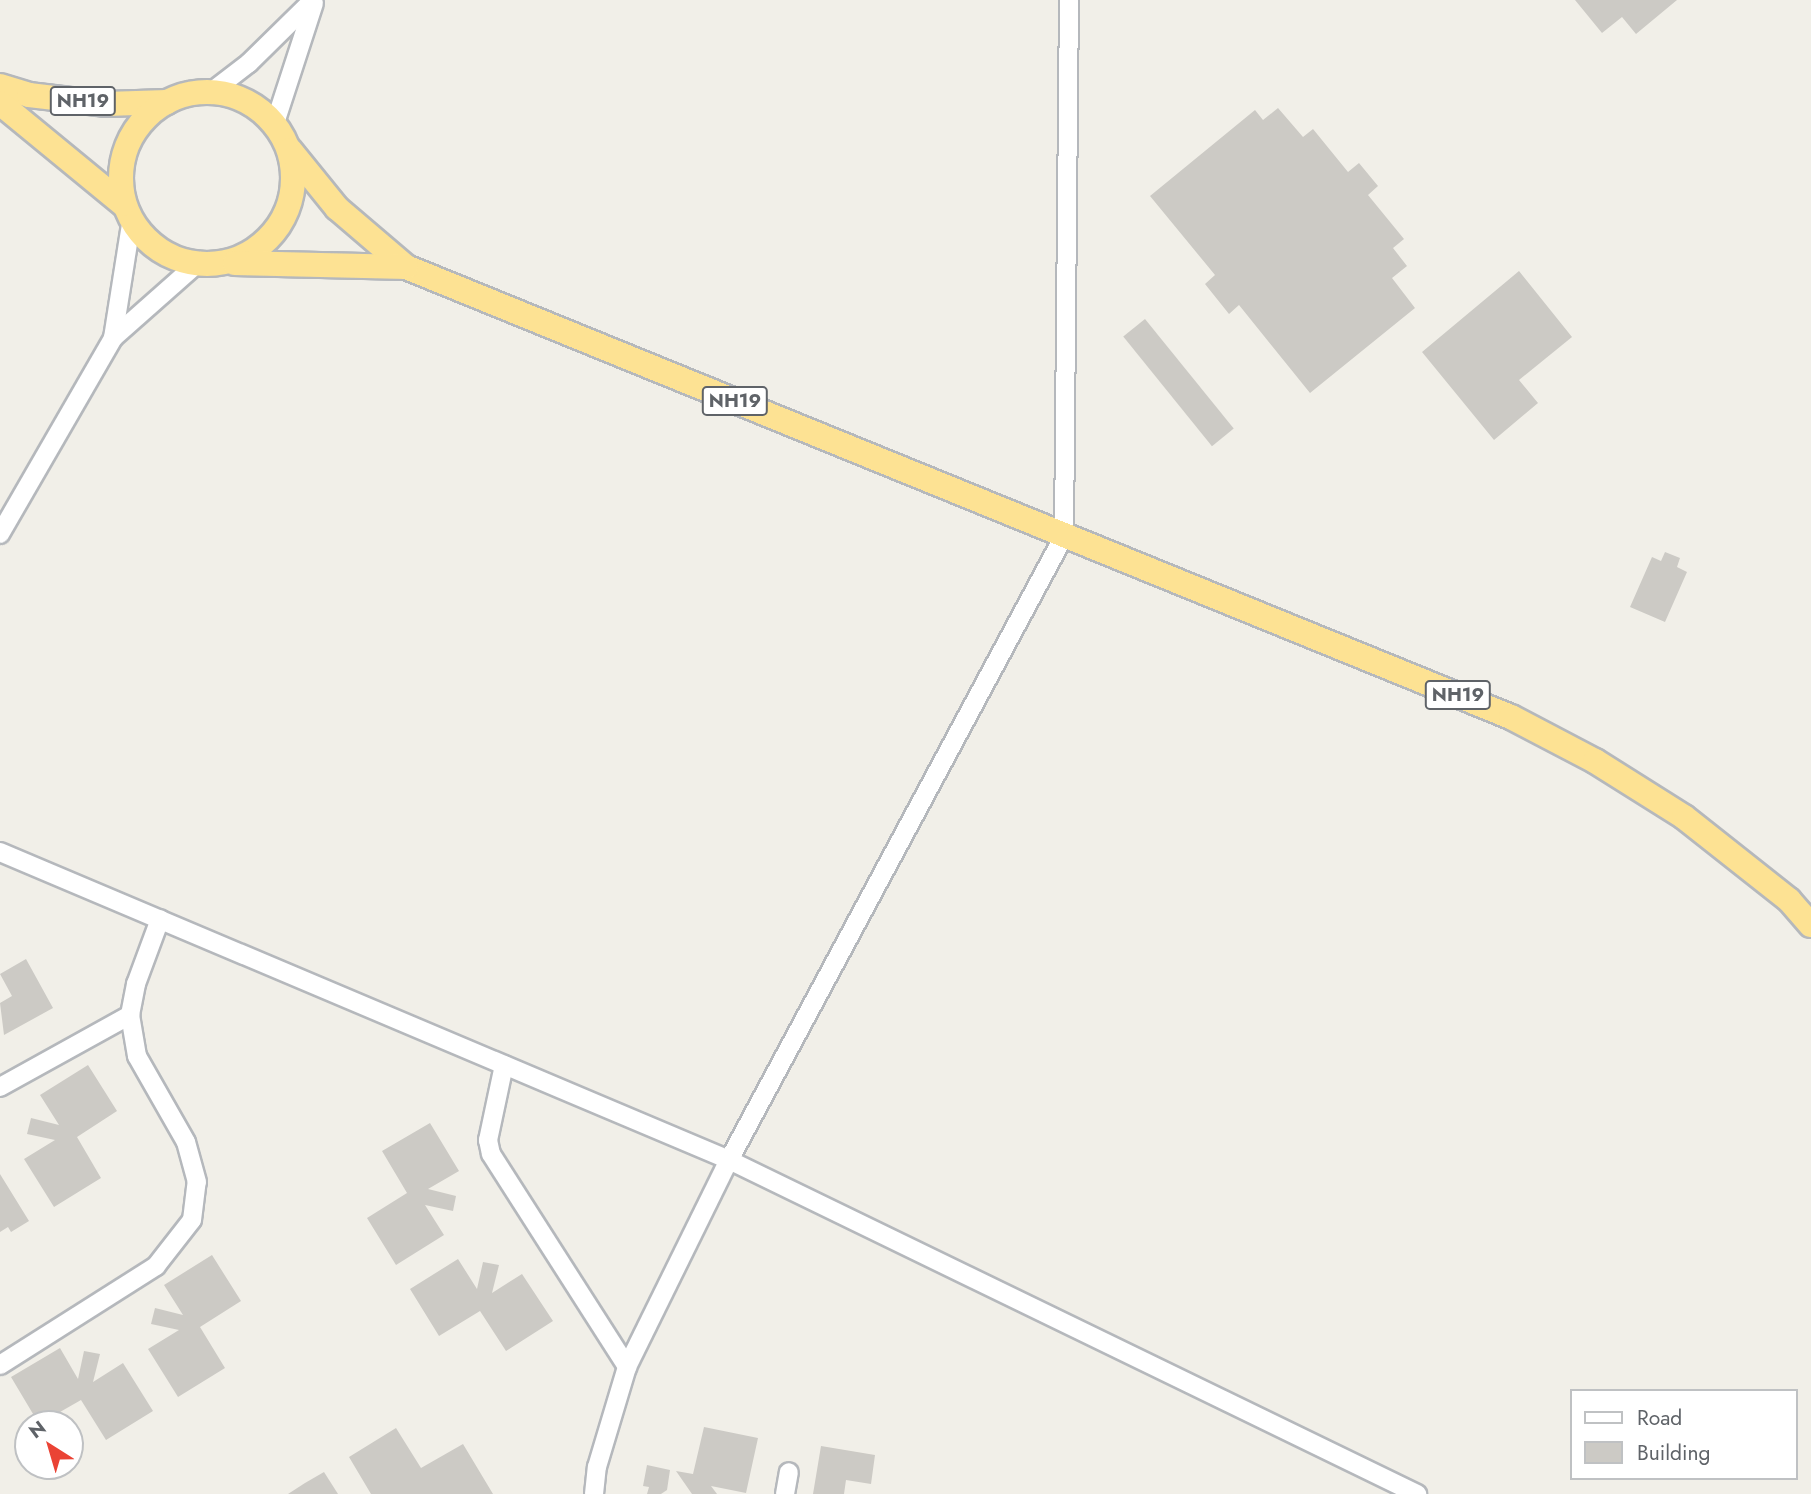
<!DOCTYPE html>
<html>
<head>
<meta charset="utf-8">
<style>
  body { margin:0 }
  #map { position:relative; width:1811px; height:1494px; overflow:hidden; background:#f1efe8; font-family:Jost,sans-serif }
  div>[style] { position:absolute }
  .building>* { inset:0; background:#cccac5; transform-origin:0 0 }
  .roads { filter:drop-shadow(2px 0 #b5b8bc) drop-shadow(-2px 0 #b5b8bc) drop-shadow(0 2px #b5b8bc) drop-shadow(0 -2px #b5b8bc) }
  .minor>* { height:18px; margin:-9px; padding:0 9px; transform-origin:9px; border-radius:9px; background:#fff }
  .highway>* { height:24px; margin:-12px; padding:0 12px; transform-origin:12px; border-radius:12px; background:#fde293 }
  .highway>.ring { margin:-12px; padding:0; box-sizing:content-box; background:none; border:24px solid #fde293; border-radius:50% }
  span { translate:-50% -50%; white-space:nowrap; text-align:center; line-height:1.15; -webkit-text-stroke:5px #fff; paint-order:stroke }
  .shield-label span { padding:2px 5px; background:#fff; border:2px solid; border-radius:5px; -webkit-text-stroke-width:0 }
  .shield-label { font-size:19px; color:#5f6368; font-weight:700 }
  .legend { position:absolute; left:1570px; top:1389px; width:228px; height:91px; box-sizing:border-box; background:#fff; border:2px solid #bfc1c3; margin:0; padding:9px 12px; list-style:none; font-size:21px; color:#5f6368 }
  .legend li { display:flex; align-items:center; gap:14px; height:35px }
  .legend b { width:35px; border:2px solid #bfc1c3 }
  .north { position:absolute; left:14px; top:1410px; width:70px; height:70px; box-sizing:border-box; background:#fff; border:2px solid #bfc1c3; border-radius:50%; rotate:323deg; font-size:19px; font-weight:700; line-height:28px; text-align:center; color:#5f6368 }
  .north::after { content:''; display:block; margin:auto; width:24px; height:32px; background:#ea4335; clip-path:polygon(50% 0,100% 100%,50% 72%,0 100%) }
</style>
</head>
<body>
<div id="map">
  <div class="building">
    <div style="clip-path:polygon(1575px 0,1677px 0,1636px 34px,1622px 17px,1602px 33px)"></div>
    <div style="clip-path:polygon(1278px 108px,1303px 137px,1313px 129px,1348px 172px,1359px 163px,1378px 186px,1368px 195px,1404px 239px,1393px 248px,1407px 266px,1392px 278px,1415px 308px,1310px 393px,1239px 305px,1229px 314px,1205px 284px,1215px 275px,1150px 196px,1255px 110px,1263px 120px)"></div>
    <div style="clip-path:polygon(1519px 271px,1572px 337px,1519px 380px,1538px 403px,1494px 440px,1422px 352px)"></div>
    <div style="left:1145px;top:319px;width:141px;height:28px;rotate:51deg"></div>
    <div style="clip-path:polygon(1665px 552px,1680px 558px,1677px 567px,1687px 572px,1665px 622px,1630px 607px,1652px 557px,1661px 561px)"></div>
    <div style="clip-path:polygon(26px 959px,53px 1008px,4px 1035px,0 1003px,12px 996px,0 974px)"></div>
    <div style="clip-path:polygon(88px 1065px,117px 1111px,77px 1137px,101px 1178px,54px 1207px,24px 1159px,55px 1140px,27px 1134px,31px 1118px,59px 1125px,40px 1095px)"></div>
    <div style="clip-path:polygon(430px 1123px,459px 1171px,428px 1189px,456px 1196px,453px 1211px,425px 1205px,444px 1235px,396px 1265px,367px 1218px,407px 1193px,382px 1151px)"></div>
    <div style="clip-path:polygon(0 1174px,29px 1221px,11px 1232px,8px 1227px,0 1232px)"></div>
    <div style="clip-path:polygon(212px 1255px,241px 1301px,200px 1327px,225px 1368px,178px 1397px,148px 1349px,179px 1330px,151px 1324px,155px 1308px,183px 1315px,164px 1285px)"></div>
    <div style="clip-path:polygon(458px 1259px,477px 1289px,483px 1262px,499px 1265px,492px 1293px,522px 1274px,553px 1321px,506px 1351px,480px 1311px,439px 1336px,410px 1289px)"></div>
    <div style="clip-path:polygon(60px 1348px,78px 1379px,84px 1351px,100px 1354px,93px 1382px,123px 1363px,153px 1411px,106px 1440px,81px 1400px,39px 1424px,11px 1377px)"></div>
    <div style="clip-path:polygon(704px 1427px,758px 1438px,746px 1493px,711px 1486px,717px 1494px,692px 1494px,676px 1471px,693px 1474px)"></div>
    <div style="clip-path:polygon(396px 1428px,421px 1468px,463px 1444px,493px 1494px,371px 1494px,349px 1457px)"></div>
    <div style="clip-path:polygon(821px 1446px,875px 1455px,871px 1484px,846px 1480px,844px 1494px,813px 1494px)"></div>
    <div style="clip-path:polygon(647px 1465px,670px 1470px,667px 1490px,661px 1494px,647px 1494px,649px 1487px,643px 1486px)"></div>
    <div style="clip-path:polygon(324px 1472px,338px 1494px,288px 1494px,305px 1483px)"></div>
  </div>
  <div class="roads">
    <div class="minor">
      <div style="left:210px;top:93px;width:49px;rotate:-37.6deg"></div>
      <div style="left:249px;top:63px;width:90px;rotate:-44.5deg"></div>
      <div style="left:275px;top:123px;width:126px;rotate:-72deg"></div>
      <div style="left:113px;top:338px;width:121px;rotate:-81deg"></div>
      <div style="left:0;top:534px;width:226px;rotate:-60deg"></div>
      <div style="left:113px;top:338px;width:116px;rotate:-41.5deg"></div>
      <div style="left:0;top:852px;width:791px;rotate:22.9deg"></div>
      <div style="left:729px;top:1160px;width:765px;rotate:25.89deg"></div>
      <div style="left:504px;top:1065px;width:77px;rotate:102deg"></div>
      <div style="left:488px;top:1140px;width:14px;rotate:78deg"></div>
      <div style="left:491px;top:1154px;width:253px;rotate:57.4deg"></div>
      <div style="left:0;top:1087px;width:149px;rotate:-29deg"></div>
      <div style="left:0;top:1365px;width:185px;rotate:-32.4deg"></div>
      <div style="left:156px;top:1266px;width:58px;rotate:-52deg"></div>
      <div style="left:192px;top:1220px;width:38px;rotate:-83deg"></div>
      <div style="left:197px;top:1182px;width:41px;rotate:-105.4deg"></div>
      <div style="left:186px;top:1142px;width:99px;rotate:-119.7deg"></div>
      <div style="left:137px;top:1056px;width:42px;rotate:-99.7deg"></div>
      <div style="left:130px;top:1015px;width:32px;rotate:-79deg"></div>
      <div style="left:136px;top:984px;width:69px;rotate:-69.7deg"></div>
      <div style="left:594px;top:1494px;width:27px;rotate:-84deg"></div>
      <div style="left:597px;top:1467px;width:104px;rotate:-73.3deg"></div>
      <div style="left:627px;top:1367px;width:231px;rotate:-63.8deg"></div>
      <div style="left:729px;top:1160px;width:708px;rotate:-61.77deg"></div>
      <div style="left:1064px;top:536px;width:536px;rotate:-89.47deg"></div>
      <div style="left:785px;top:1494px;width:22px;rotate:-80deg"></div>
    </div>
    <div class="highway">
      <div style="left:0;top:86px;width:30px;rotate:17deg"></div>
      <div style="left:29px;top:95px;width:78px;rotate:6.7deg"></div>
      <div style="left:106px;top:104px;width:61px;rotate:-1.9deg"></div>
      <div class="ring" style="left:121px;top:92px;width:148px;height:148px"></div>
      <div style="left:0;top:103px;width:159px;rotate:39.4deg"></div>
      <div style="left:290px;top:150px;width:75px;rotate:51deg"></div>
      <div style="left:337px;top:208px;width:91px;rotate:40.5deg"></div>
      <div style="left:406px;top:267px;width:1193px;rotate:22.16deg"></div>
      <div style="left:1511px;top:717px;width:95px;rotate:27.6deg"></div>
      <div style="left:1595px;top:761px;width:105px;rotate:32.2deg"></div>
      <div style="left:1684px;top:817px;width:134px;rotate:38.3deg"></div>
      <div style="left:1789px;top:900px;width:33px;rotate:49deg"></div>
      <div style="left:235px;top:263px;width:171px;rotate:1.3deg"></div>
    </div>
  </div>
  <div class="shield-label">
    <span style="left:83px;top:101px">NH19</span>
    <span style="left:735px;top:401px">NH19</span>
    <span style="left:1458px;top:695px">NH19</span>
  </div>
  <ul class="legend">
  <li><b style="height:9px;background:#fff"></b>Road</li>
  <li><b style="height:19px;background:#cccac5"></b>Building</li>
  </ul>
  <div class="north">N</div>
</div>
</body>
</html>
